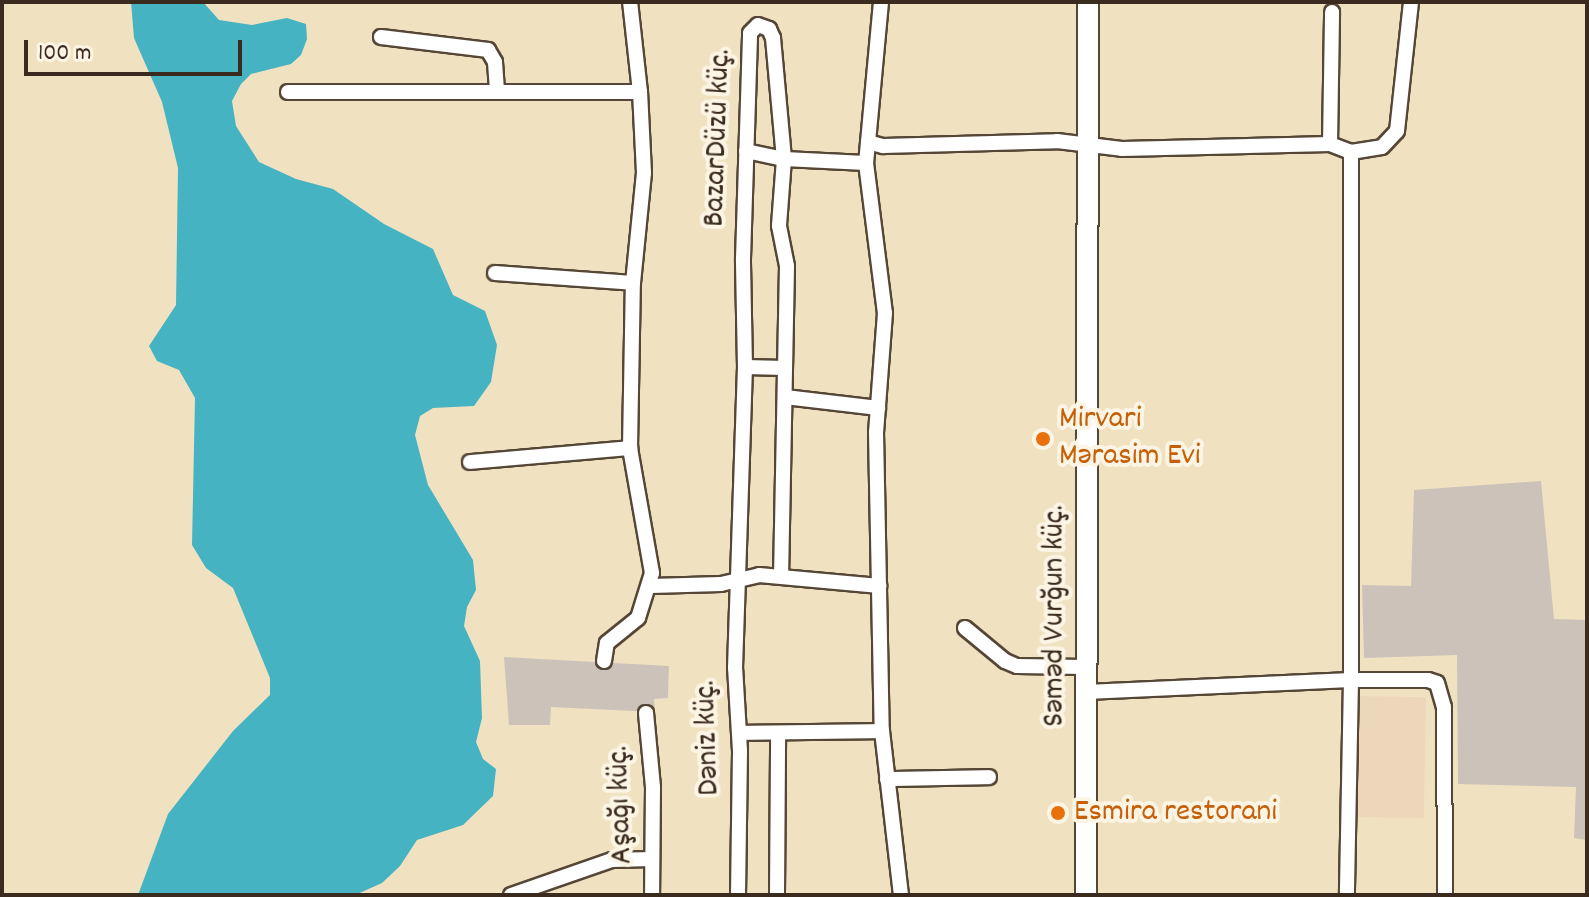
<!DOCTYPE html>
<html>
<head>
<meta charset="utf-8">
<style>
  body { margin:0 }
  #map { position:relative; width:1589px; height:897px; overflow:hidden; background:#f0e2c1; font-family:Dekko,sans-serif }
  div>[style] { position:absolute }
  .built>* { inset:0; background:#edd7bb; transform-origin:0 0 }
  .industrial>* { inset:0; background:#ccc2b9 }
  .water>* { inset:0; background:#46b3c3 }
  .roads { filter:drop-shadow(2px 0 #564636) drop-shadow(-2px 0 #564636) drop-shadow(0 2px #564636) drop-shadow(0 -2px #564636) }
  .street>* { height:14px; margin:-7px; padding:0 7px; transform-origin:7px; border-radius:7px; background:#fff }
  .secondary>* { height:20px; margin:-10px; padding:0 10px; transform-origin:10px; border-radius:10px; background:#fff }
  .dots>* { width:22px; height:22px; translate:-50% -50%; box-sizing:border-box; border:4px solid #fcf5e5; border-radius:50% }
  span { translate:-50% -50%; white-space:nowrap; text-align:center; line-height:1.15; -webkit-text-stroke:8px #fcf5e5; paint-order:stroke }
  .street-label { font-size:32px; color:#3b2a1e }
  .food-label { font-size:32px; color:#c56008 }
  .left { translate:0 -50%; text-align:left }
  .frame { position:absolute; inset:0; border:4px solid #3b2a1e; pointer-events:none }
  .scale { position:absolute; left:24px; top:40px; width:218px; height:36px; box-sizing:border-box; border:4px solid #3b2a1e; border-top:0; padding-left:10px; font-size:24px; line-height:28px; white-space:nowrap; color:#3b2a1e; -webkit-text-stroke:6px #fcf5e5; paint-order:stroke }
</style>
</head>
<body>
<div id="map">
  <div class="built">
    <div style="left:1358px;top:696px;width:68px;height:121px;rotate:1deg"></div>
  </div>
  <div class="industrial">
    <div style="clip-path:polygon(1541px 481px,1554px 619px,1587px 620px,1587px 840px,1574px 838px,1576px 787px,1458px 784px,1457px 655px,1364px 658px,1362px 585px,1411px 586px,1414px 490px)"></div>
    <div style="clip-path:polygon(504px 657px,669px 666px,668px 698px,654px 699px,655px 712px,551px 707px,550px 725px,509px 725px)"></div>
  </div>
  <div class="water">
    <div style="clip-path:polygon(131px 2px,203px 2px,219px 20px,252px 25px,287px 18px,306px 24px,307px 39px,301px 55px,291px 64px,251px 74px,241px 84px,232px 101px,236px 126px,259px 162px,296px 179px,333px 189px,384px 224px,433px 249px,453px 295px,485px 311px,497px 345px,491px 382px,474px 406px,433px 408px,420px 416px,415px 435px,428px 485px,473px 560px,476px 590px,467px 607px,464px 626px,480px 661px,482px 718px,476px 742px,483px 759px,496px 769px,493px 796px,463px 825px,417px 840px,400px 866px,382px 883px,355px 895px,138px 895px,168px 814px,233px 731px,270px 695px,270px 678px,233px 588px,206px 568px,192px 545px,195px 398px,179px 370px,157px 361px,149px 346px,176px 305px,178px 168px,162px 102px,134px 38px)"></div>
  </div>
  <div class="roads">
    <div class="street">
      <div style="left:881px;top:2px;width:162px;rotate:95.3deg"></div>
      <div style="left:866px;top:163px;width:151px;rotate:82.8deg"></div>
      <div style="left:885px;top:313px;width:119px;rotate:94.3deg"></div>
      <div style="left:876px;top:432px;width:299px;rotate:88.9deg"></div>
      <div style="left:882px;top:731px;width:165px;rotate:83.4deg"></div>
      <div style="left:381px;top:37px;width:108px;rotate:6.9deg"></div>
      <div style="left:488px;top:50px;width:14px;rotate:60deg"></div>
      <div style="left:495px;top:62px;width:28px;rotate:86deg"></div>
      <div style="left:288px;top:92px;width:352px"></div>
      <div style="left:868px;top:142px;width:16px;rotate:15deg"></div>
      <div style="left:883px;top:146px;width:174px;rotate:-1.6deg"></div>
      <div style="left:1057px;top:141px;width:65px;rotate:7deg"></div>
      <div style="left:1122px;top:149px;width:208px;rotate:-1.4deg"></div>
      <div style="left:1330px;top:144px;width:22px;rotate:21deg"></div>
      <div style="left:1351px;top:152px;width:528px;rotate:90deg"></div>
      <div style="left:1351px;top:680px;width:215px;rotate:91.1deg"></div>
      <div style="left:1330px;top:144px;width:132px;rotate:-89.1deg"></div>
      <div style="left:746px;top:151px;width:39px;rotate:12deg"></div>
      <div style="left:784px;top:159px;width:82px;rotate:2.8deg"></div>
      <div style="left:1351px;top:152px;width:31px;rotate:-9deg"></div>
      <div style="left:1382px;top:147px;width:22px;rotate:-47deg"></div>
      <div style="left:1397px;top:131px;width:130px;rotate:-83.8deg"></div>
      <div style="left:495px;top:273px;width:138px;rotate:4.1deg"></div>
      <div style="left:745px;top:367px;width:40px;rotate:1.4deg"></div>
      <div style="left:785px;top:397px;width:94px;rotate:6.7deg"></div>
      <div style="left:470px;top:462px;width:161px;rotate:-5deg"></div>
      <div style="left:651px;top:586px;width:70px;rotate:-1.6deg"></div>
      <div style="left:721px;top:584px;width:39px;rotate:-13deg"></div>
      <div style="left:759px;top:575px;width:121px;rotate:5.2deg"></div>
      <div style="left:965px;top:628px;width:52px;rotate:39.5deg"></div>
      <div style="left:1005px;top:661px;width:13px;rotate:23deg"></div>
      <div style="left:1017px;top:666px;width:68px;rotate:0.8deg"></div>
      <div style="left:604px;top:661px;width:18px;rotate:-81deg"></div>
      <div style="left:607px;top:643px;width:40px;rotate:-39deg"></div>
      <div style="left:638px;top:618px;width:47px;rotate:-72.7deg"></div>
      <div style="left:652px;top:573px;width:127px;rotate:-100deg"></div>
      <div style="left:630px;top:448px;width:165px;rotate:-89deg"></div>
      <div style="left:633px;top:283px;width:111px;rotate:-84.3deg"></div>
      <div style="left:644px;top:173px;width:81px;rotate:-92.8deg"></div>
      <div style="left:640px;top:92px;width:91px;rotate:-96.3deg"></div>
      <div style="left:1086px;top:692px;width:265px;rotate:-2.6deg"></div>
      <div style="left:1351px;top:680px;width:77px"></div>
      <div style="left:1428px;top:680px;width:9px;rotate:18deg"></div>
      <div style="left:1437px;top:683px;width:25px;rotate:74deg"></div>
      <div style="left:1444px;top:707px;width:188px;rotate:89.7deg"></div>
      <div style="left:646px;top:713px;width:74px;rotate:84.6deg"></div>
      <div style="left:653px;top:787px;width:108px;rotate:90.5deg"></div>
      <div style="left:739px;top:733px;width:143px;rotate:-0.8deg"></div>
      <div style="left:887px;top:779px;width:102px;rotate:-1.1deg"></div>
      <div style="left:511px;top:895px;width:107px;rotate:-19.1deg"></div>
      <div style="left:612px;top:860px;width:40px;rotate:-1.4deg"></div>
      <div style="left:738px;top:895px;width:144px;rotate:-89.2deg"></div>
      <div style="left:740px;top:751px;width:83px;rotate:-93.4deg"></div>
      <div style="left:735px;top:668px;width:301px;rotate:-88.1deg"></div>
      <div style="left:745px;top:367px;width:108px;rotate:-91.1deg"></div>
      <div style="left:743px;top:259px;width:226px;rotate:-88.2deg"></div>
      <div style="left:750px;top:33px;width:11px;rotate:-45deg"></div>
      <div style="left:758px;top:25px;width:12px;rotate:20deg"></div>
      <div style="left:769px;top:29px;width:10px;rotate:66deg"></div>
      <div style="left:773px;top:38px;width:121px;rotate:84.8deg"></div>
      <div style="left:784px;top:159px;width:67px;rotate:94.3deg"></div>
      <div style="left:779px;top:226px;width:41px;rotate:78.7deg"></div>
      <div style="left:787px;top:266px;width:310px;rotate:91.1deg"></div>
      <div style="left:777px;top:895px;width:162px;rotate:-89.6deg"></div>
    </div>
    <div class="secondary">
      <div style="left:1086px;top:895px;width:893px;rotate:-89.87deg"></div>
    </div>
  </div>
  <div class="dots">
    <div style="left:1043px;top:439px;background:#e8710a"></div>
    <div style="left:1058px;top:813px;background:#e8710a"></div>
  </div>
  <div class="street-label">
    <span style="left:719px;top:138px;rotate:-88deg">BazarDüzü küç.</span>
    <span style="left:1056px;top:616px;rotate:-90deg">Səməd Vurğun küç.</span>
    <span style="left:709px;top:738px;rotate:-92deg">Dəniz küç.</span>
    <span style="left:622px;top:805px;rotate:-92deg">Aşağı küç.</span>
  </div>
  <div class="food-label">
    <span class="left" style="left:1059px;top:439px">Mirvari<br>Mərasim Evi</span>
    <span class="left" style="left:1074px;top:813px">Esmira restorani</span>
  </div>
  <div class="frame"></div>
  <div class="scale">100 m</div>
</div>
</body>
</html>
